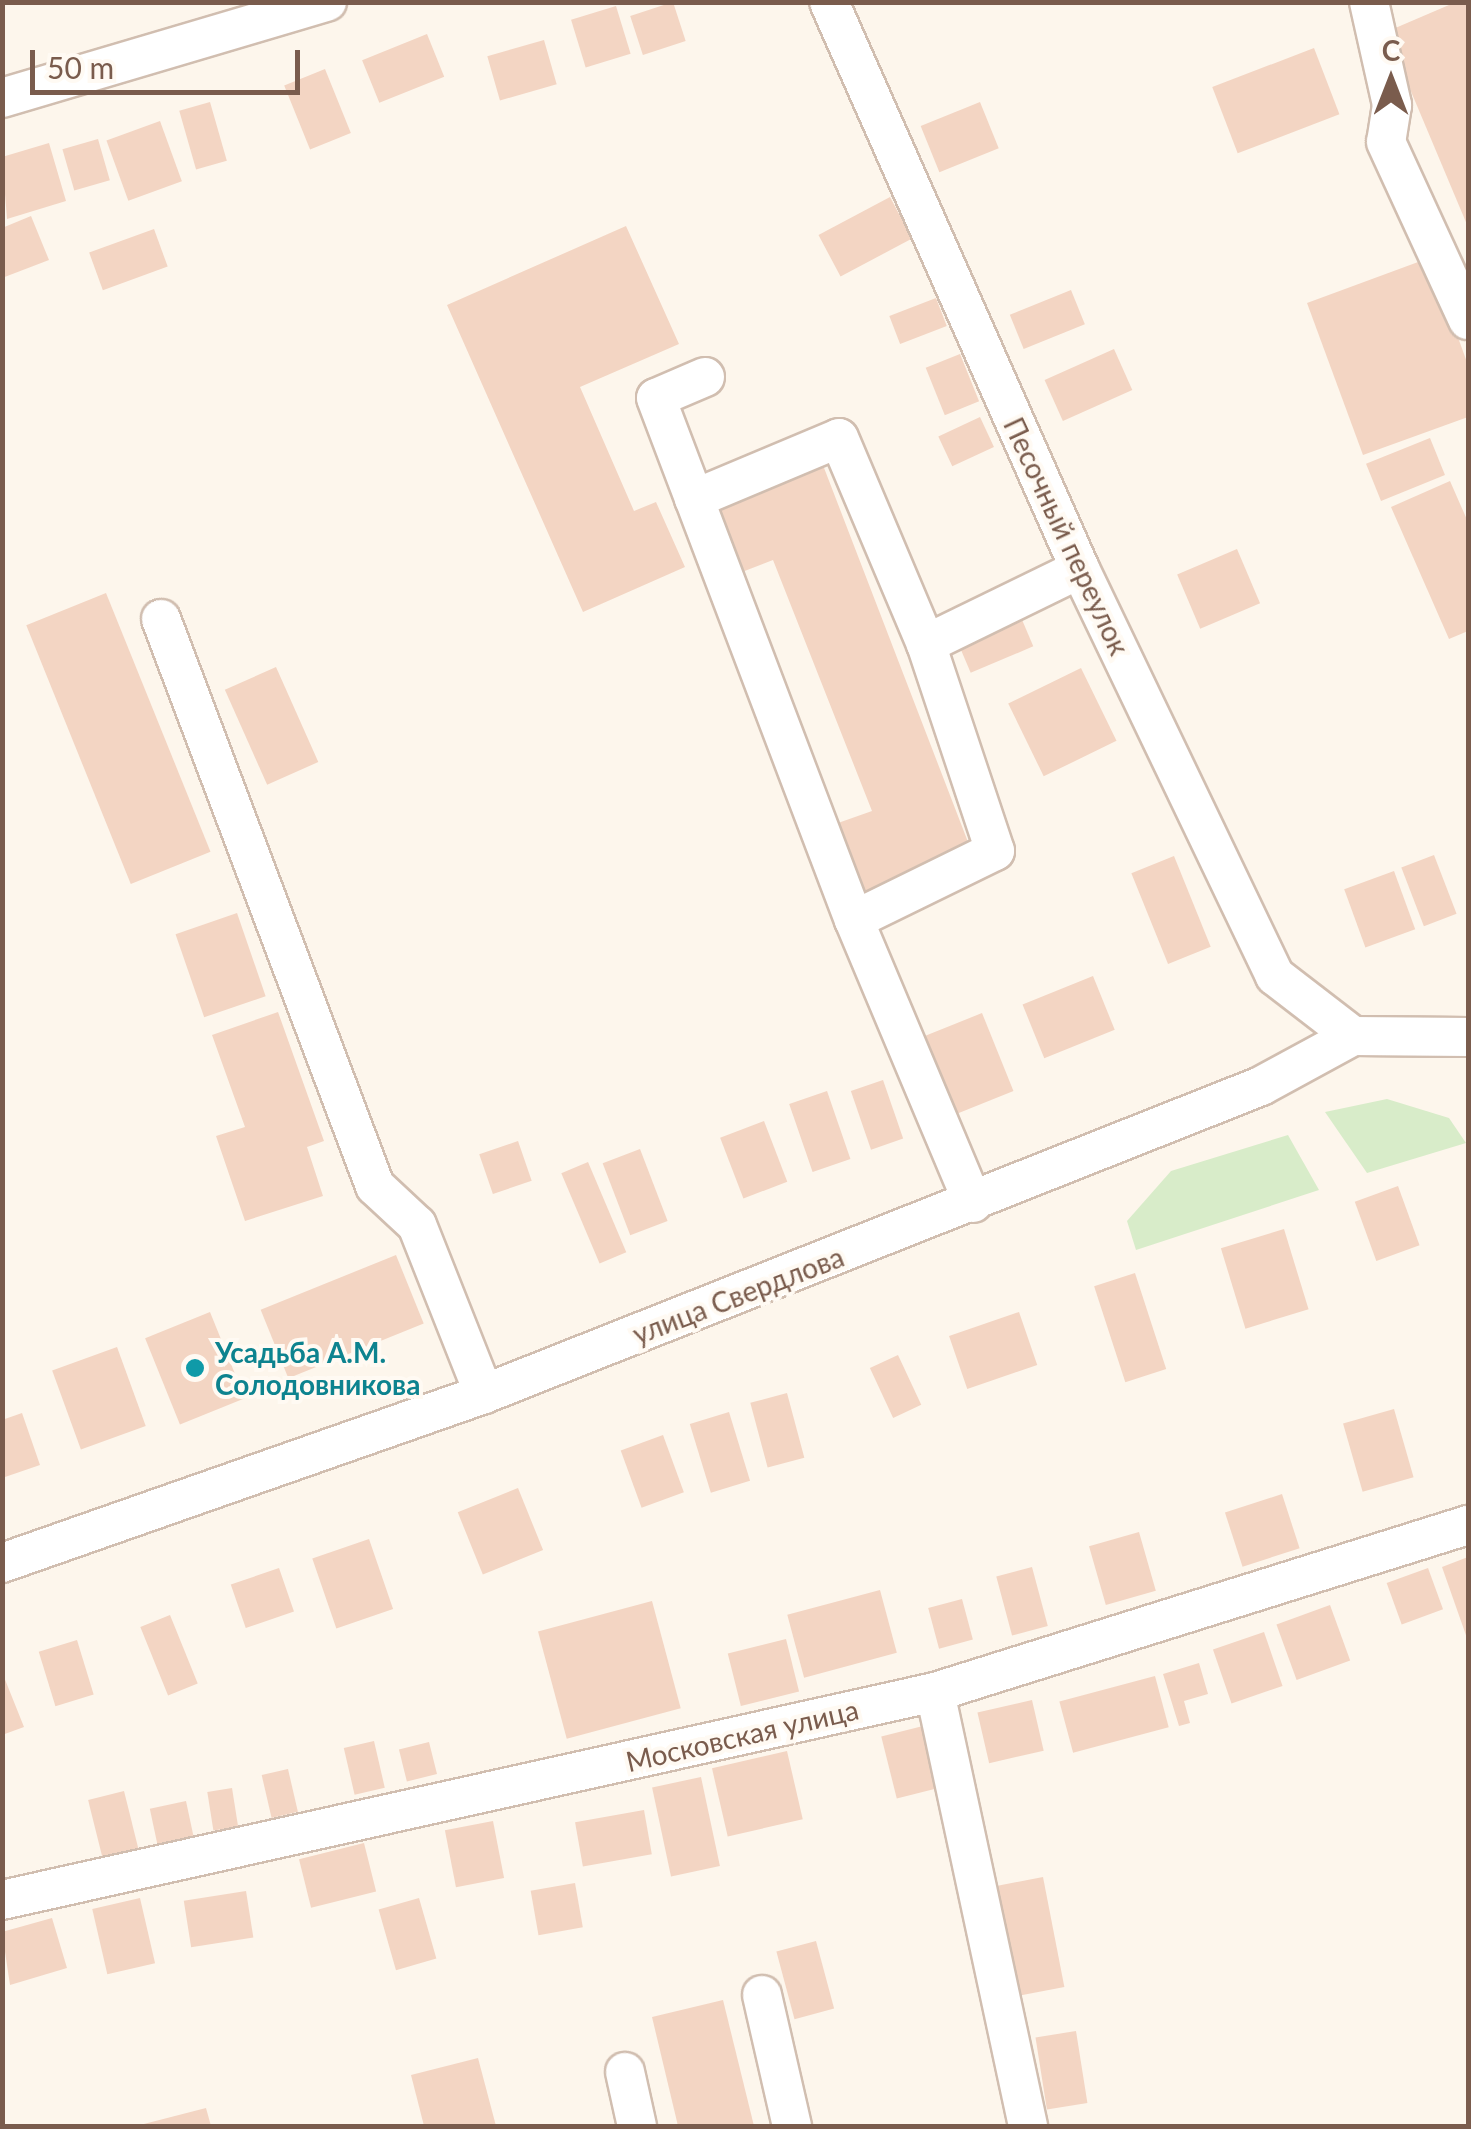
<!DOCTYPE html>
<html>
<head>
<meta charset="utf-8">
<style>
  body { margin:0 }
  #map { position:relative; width:1471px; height:2129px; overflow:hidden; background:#fdf6ec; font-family:Lato,sans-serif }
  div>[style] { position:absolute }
  .green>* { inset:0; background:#d8ecc9 }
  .building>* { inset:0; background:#f3d5c3; transform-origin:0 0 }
  .roads { filter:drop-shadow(2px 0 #d1beb0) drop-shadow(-2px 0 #d1beb0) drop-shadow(0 2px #d1beb0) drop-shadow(0 -2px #d1beb0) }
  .minor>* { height:38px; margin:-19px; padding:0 19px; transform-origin:19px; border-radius:19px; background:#fff }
  .dots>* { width:28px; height:28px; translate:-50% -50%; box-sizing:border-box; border:5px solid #fffaf3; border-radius:50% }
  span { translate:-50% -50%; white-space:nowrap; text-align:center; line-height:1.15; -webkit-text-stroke:8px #fffaf3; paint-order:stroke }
  .street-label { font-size:28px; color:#7a5c4d }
  .culture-label { font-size:28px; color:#0d838f; font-weight:700 }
  .left { translate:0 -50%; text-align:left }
  .frame { position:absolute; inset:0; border:5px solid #7a5c4d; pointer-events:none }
  .north { position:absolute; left:1341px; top:30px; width:100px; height:100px; -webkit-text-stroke:8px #fffaf3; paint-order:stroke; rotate:0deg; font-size:28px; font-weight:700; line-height:40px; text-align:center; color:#7a5c4d }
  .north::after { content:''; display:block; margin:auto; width:35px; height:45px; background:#7a5c4d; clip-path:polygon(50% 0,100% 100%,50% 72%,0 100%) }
  .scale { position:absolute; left:30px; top:50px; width:270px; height:45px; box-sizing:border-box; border:5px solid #7a5c4d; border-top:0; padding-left:12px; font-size:30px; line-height:35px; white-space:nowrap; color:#7a5c4d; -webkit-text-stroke:8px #fffaf3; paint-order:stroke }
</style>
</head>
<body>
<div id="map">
  <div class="green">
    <div style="clip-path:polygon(1387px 1099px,1449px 1118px,1466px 1143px,1367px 1173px,1325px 1112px)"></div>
    <div style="clip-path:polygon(1288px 1135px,1319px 1190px,1136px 1250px,1127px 1221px,1171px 1171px)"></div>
  </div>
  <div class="building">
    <div style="left:673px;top:2px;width:41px;height:45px;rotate:72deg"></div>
    <div style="clip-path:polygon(1456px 2px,1468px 2px,1468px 227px,1386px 32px)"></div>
    <div style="left:616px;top:6px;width:50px;height:47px;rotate:73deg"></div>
    <div style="left:427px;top:34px;width:46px;height:70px;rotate:68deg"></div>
    <div style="left:544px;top:40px;width:46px;height:59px;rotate:74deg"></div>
    <div style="left:1314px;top:48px;width:71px;height:109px;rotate:69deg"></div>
    <div style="left:325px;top:69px;width:69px;height:44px;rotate:68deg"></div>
    <div style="left:210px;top:102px;width:61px;height:32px;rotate:74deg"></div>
    <div style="left:980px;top:102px;width:50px;height:64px;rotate:68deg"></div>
    <div style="left:160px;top:121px;width:64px;height:57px;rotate:70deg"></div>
    <div style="left:98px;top:139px;width:43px;height:37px;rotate:74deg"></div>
    <div style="clip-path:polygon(49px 143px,66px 201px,7px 219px,2px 157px)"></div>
    <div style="left:890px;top:197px;width:47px;height:81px;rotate:62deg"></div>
    <div style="clip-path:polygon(31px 216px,49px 260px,2px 278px,2px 228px)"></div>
    <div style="clip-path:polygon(626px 226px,679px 344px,580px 387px,634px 511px,656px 502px,685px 567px,583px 612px,447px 305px)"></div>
    <div style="left:154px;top:229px;width:40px;height:69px;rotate:70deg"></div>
    <div style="clip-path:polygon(1429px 258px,1468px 365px,1468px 417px,1363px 455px,1307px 303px)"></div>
    <div style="left:1071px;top:290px;width:37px;height:66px;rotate:68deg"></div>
    <div style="left:936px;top:298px;width:30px;height:50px;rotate:69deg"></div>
    <div style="left:1114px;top:349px;width:45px;height:76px;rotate:66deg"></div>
    <div style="left:960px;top:354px;width:51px;height:37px;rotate:68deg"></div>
    <div style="left:980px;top:417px;width:33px;height:46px;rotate:65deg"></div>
    <div style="left:1430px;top:438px;width:40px;height:69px;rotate:68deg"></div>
    <div style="clip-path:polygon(821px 460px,973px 855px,864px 894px,838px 823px,872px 811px,773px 560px,742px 572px,714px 499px)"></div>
    <div style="clip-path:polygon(1450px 481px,1468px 522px,1468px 631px,1449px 639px,1391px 507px)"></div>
    <div style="left:1237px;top:549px;width:59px;height:65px;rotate:67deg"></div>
    <div style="left:106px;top:593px;width:279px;height:86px;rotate:68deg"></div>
    <div style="left:1020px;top:615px;width:34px;height:68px;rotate:67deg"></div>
    <div style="left:276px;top:667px;width:104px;height:56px;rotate:66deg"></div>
    <div style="left:1081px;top:668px;width:81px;height:81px;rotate:64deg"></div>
    <div style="left:1434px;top:855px;width:63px;height:35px;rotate:69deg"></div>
    <div style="left:1174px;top:856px;width:98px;height:46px;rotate:68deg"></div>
    <div style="left:1394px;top:871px;width:62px;height:53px;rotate:70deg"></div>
    <div style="left:237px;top:913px;width:88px;height:65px;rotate:71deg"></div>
    <div style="left:1093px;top:976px;width:58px;height:76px;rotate:68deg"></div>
    <div style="clip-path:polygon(278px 1012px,324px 1141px,307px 1147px,323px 1196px,245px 1221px,216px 1136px,245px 1127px,212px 1035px)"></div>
    <div style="left:982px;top:1013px;width:84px;height:61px;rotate:68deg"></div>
    <div style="left:883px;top:1080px;width:62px;height:34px;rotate:71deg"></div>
    <div style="left:827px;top:1091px;width:72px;height:40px;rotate:71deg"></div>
    <div style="left:764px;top:1121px;width:65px;height:47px;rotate:69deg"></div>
    <div style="left:518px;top:1141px;width:42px;height:41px;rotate:71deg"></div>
    <div style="left:640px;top:1149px;width:77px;height:40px;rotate:69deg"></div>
    <div style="left:588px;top:1162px;width:98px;height:29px;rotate:67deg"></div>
    <div style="left:1398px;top:1186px;width:63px;height:46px;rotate:70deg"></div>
    <div style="left:1284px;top:1229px;width:84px;height:66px;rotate:73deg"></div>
    <div style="left:396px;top:1255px;width:74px;height:146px;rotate:68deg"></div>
    <div style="left:1135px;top:1273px;width:101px;height:43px;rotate:72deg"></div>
    <div style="left:210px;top:1312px;width:93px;height:70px;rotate:68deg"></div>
    <div style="left:1019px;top:1312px;width:56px;height:74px;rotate:71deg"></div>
    <div style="left:117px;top:1347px;width:84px;height:69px;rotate:70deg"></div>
    <div style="left:898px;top:1355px;width:55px;height:31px;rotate:65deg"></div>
    <div style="left:787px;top:1393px;width:67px;height:38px;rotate:75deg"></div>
    <div style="left:1394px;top:1409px;width:71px;height:53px;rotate:74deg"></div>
    <div style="left:729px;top:1412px;width:72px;height:41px;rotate:73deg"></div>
    <div style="clip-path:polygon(22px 1413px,40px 1465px,5px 1477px,2px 1420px)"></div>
    <div style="left:663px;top:1435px;width:61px;height:45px;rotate:70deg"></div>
    <div style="left:518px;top:1488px;width:67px;height:65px;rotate:68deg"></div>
    <div style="left:1282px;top:1494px;width:57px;height:60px;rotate:72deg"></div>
    <div style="left:1139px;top:1532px;width:61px;height:52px;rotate:74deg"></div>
    <div style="left:369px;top:1539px;width:74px;height:60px;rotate:71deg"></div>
    <div style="clip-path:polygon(1468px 1557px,1468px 1641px,1442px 1567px)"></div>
    <div style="left:1032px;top:1567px;width:61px;height:37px;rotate:75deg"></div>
    <div style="left:279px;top:1568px;width:46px;height:51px;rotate:71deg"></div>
    <div style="left:1428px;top:1568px;width:44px;height:44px;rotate:70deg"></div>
    <div style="left:880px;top:1590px;width:65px;height:96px;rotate:75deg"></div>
    <div style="left:962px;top:1599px;width:42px;height:35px;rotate:75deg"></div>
    <div style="left:652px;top:1601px;width:111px;height:118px;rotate:75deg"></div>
    <div style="left:1330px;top:1605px;width:59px;height:57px;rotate:70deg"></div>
    <div style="left:170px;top:1615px;width:74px;height:32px;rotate:68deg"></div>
    <div style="left:1264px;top:1632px;width:57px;height:54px;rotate:71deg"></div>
    <div style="left:786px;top:1639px;width:54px;height:60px;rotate:76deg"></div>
    <div style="left:77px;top:1640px;width:57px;height:40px;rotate:73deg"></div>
    <div style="clip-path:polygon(1199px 1663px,1208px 1694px,1184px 1701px,1190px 1723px,1179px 1726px,1163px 1674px)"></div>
    <div style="clip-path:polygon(2px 1672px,24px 1727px,2px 1735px)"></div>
    <div style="left:1155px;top:1676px;width:53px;height:99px;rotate:75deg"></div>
    <div style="left:1032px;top:1700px;width:52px;height:56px;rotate:77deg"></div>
    <div style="left:923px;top:1726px;width:64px;height:43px;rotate:76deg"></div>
    <div style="left:374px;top:1741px;width:48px;height:31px;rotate:77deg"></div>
    <div style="left:429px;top:1742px;width:33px;height:31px;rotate:76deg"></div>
    <div style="left:787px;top:1751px;width:70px;height:77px;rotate:77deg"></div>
    <div style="left:288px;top:1769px;width:44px;height:27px;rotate:77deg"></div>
    <div style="left:701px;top:1777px;width:91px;height:50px;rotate:78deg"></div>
    <div style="left:232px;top:1788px;width:39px;height:25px;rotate:81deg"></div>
    <div style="left:124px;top:1791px;width:68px;height:37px;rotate:76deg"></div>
    <div style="left:186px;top:1801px;width:42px;height:37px;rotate:78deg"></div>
    <div style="left:644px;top:1810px;width:45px;height:70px;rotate:80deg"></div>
    <div style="left:493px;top:1821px;width:58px;height:49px;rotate:79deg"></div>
    <div style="left:364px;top:1843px;width:50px;height:67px;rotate:76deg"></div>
    <div style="left:1043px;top:1877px;width:112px;height:50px;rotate:79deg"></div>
    <div style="left:575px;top:1883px;width:45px;height:45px;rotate:80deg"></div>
    <div style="left:246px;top:1891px;width:47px;height:63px;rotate:81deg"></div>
    <div style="left:140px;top:1898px;width:67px;height:49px;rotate:77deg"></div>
    <div style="left:419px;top:1898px;width:63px;height:42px;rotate:74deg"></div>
    <div style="clip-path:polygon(52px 1918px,67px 1968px,10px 1985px,2px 1932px)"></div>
    <div style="left:816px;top:1941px;width:70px;height:41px;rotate:75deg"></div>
    <div style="clip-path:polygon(723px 2000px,754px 2126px,678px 2126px,652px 2017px)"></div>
    <div style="left:1076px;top:2031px;width:73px;height:41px;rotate:81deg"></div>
    <div style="clip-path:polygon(478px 2058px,496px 2126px,424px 2126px,411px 2075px)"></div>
    <div style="clip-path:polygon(206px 2108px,211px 2126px,140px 2126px,140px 2125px)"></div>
  </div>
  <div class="roads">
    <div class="minor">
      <div style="left:829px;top:2px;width:620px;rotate:66.12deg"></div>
      <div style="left:1080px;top:569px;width:451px;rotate:64.4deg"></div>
      <div style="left:1275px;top:976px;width:98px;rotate:37.6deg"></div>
      <div style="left:1369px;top:2px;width:106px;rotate:77.4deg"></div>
      <div style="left:1392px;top:105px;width:37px;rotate:99deg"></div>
      <div style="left:1386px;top:142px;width:196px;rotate:65.3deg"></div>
      <div style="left:2px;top:98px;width:339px;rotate:-16.5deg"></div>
      <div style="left:705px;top:377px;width:53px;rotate:156.8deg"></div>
      <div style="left:656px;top:398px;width:558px;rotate:69.23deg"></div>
      <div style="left:694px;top:499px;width:157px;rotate:-22.8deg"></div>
      <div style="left:839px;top:438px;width:224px;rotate:67.1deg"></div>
      <div style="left:161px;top:619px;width:606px;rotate:69.32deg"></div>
      <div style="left:375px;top:1186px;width:57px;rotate:42.9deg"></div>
      <div style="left:417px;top:1225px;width:182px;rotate:68.4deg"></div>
      <div style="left:973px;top:1203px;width:307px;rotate:-112.8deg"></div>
      <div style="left:854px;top:920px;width:157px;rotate:-26.1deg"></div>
      <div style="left:995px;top:851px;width:218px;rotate:-108.4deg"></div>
      <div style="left:926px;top:644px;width:171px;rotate:-26deg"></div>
      <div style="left:2px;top:1563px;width:511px;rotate:-19.32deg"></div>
      <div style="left:484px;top:1394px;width:836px;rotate:-21.62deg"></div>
      <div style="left:1261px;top:1086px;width:105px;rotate:-28.5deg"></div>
      <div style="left:1353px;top:1036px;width:115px;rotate:0.5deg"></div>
      <div style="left:935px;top:1692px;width:444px;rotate:77.9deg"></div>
      <div style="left:2px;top:1900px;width:956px;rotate:-12.57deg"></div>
      <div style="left:935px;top:1692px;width:559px;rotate:-17.4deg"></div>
      <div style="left:762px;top:1995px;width:134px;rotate:77.1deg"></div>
      <div style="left:625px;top:2072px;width:55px;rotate:77.5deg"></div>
    </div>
  </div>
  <div class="dots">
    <div style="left:195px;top:1368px;background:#0f9aa8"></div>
  </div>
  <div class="street-label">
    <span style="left:1067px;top:536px;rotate:65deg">Песочный переулок</span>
    <span style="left:738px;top:1295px;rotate:-21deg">улица Свердлова</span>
    <span style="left:742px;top:1735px;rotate:-13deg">Московская улица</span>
  </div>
  <div class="culture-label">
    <span class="left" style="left:215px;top:1368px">Усадьба А.М.<br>Солодовникова</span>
  </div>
  <div class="frame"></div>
  <div class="north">С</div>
  <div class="scale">50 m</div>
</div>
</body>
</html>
